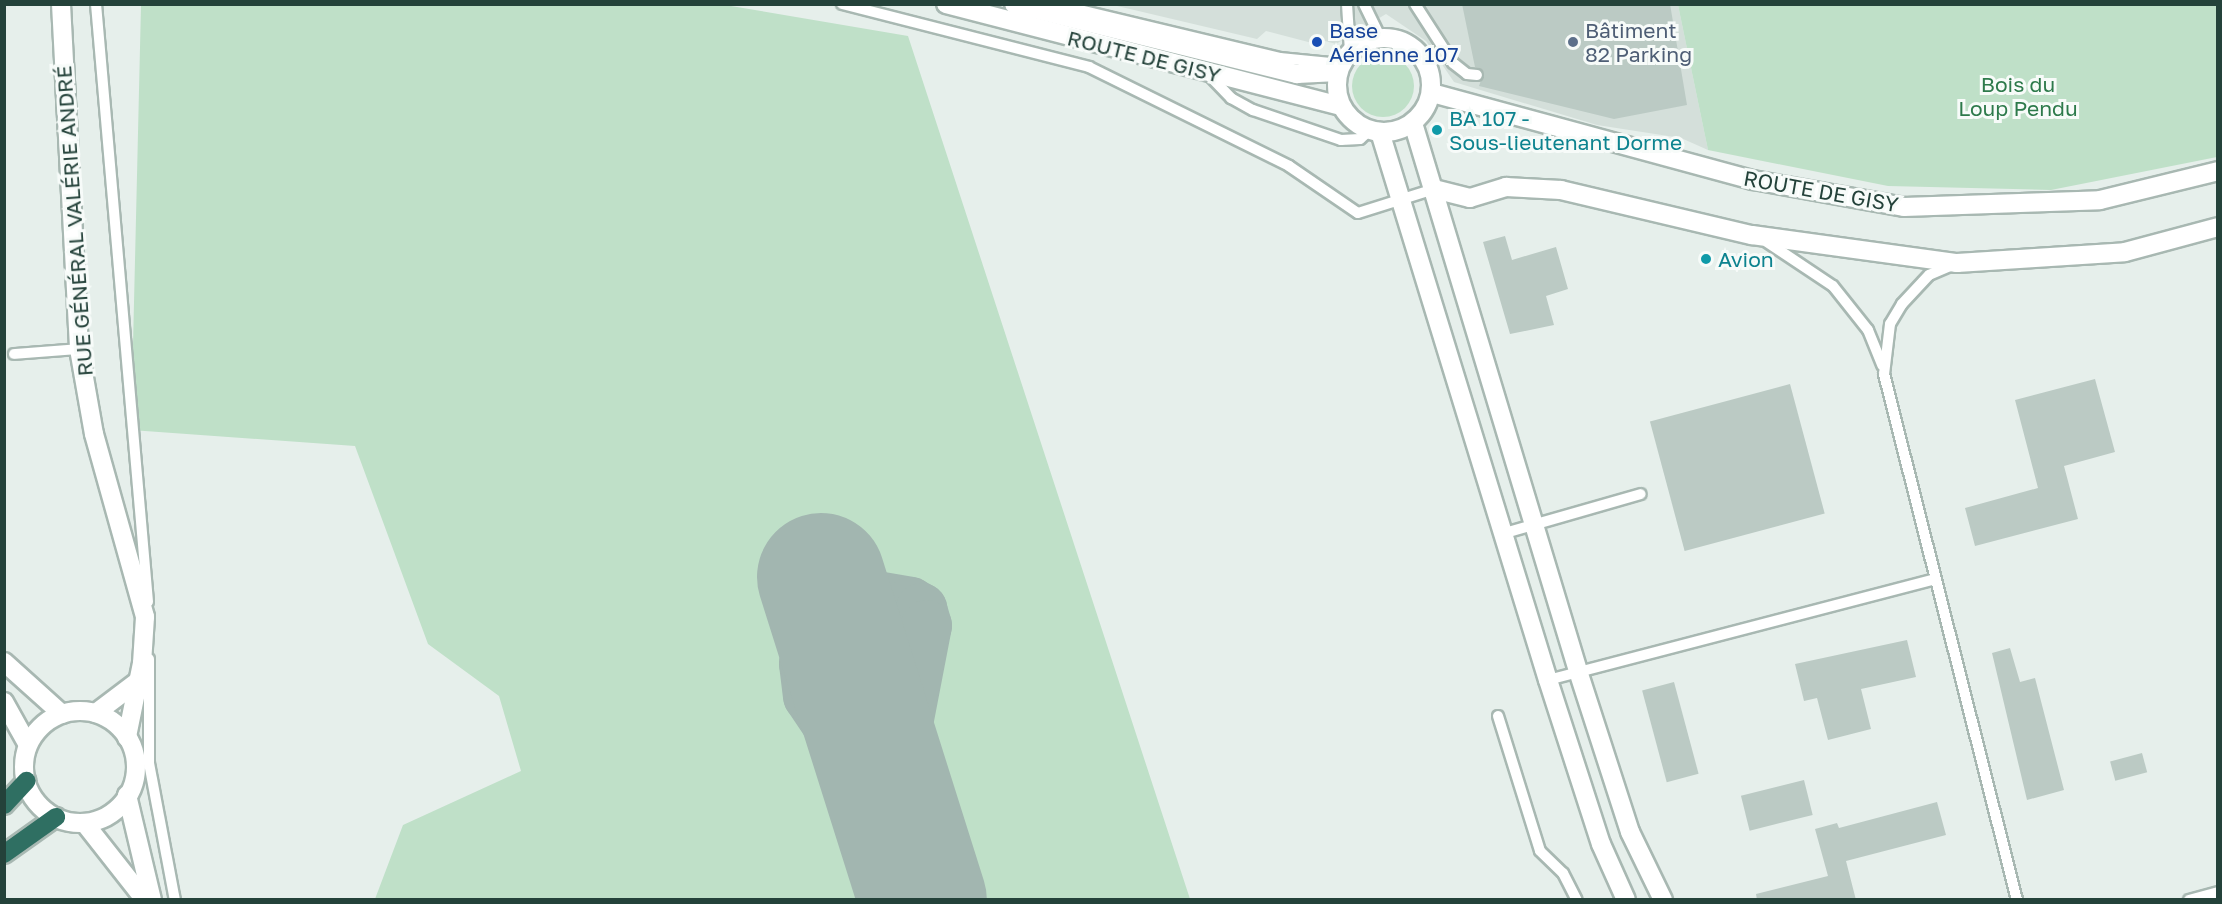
<!DOCTYPE html>
<html>
<head>
<meta charset="utf-8">
<style>
  body { margin:0 }
  #map { position:relative; width:2222px; height:904px; overflow:hidden; background:#e6efeb; font-family:"Golos Text",sans-serif }
  div>[style] { position:absolute }
  .built>* { inset:0; background:#d4dfda }
  .green>* { inset:0; background:#bfe0c8 }
  .round { border-radius:50% }
  .taxiway>* { height:51px; margin:-25.5px; padding:0 25.5px; transform-origin:25.5px; border-radius:25.5px; background:#a2b6b0 }
  .runway>* { height:128px; margin:-64px; padding:0 64px; transform-origin:64px; border-radius:64px; background:#a2b6b0 }
  .building>* { inset:0; background:#bbcac4; transform-origin:0 0 }
  .roads { filter:drop-shadow(2px 0 #a8b8b2) drop-shadow(-2px 0 #a8b8b2) drop-shadow(0 2px #a8b8b2) drop-shadow(0 -2px #a8b8b2) }
  .service>* { height:10px; margin:-5px; padding:0 5px; transform-origin:5px; border-radius:5px; background:#fff }
  .minor>* { height:18px; margin:-9px; padding:0 9px; transform-origin:9px; border-radius:9px; background:#fff }
  .minor>.ring { margin:-9px; padding:0; box-sizing:content-box; background:none; border:18px solid #fff; border-radius:50% }
  .tertiary>* { height:18px; margin:-9px; padding:0 9px; transform-origin:9px; border-radius:9px; background:#fff }
  .tertiary>.ring { margin:-9px; padding:0; box-sizing:content-box; background:none; border:18px solid #fff; border-radius:50% }
  .motorway>* { height:18px; margin:-9px; padding:0 9px; transform-origin:9px; border-radius:9px; background:#2f6f62 }
  .dots>* { width:16px; height:16px; translate:-50% -50%; box-sizing:border-box; border:3px solid #f7fbf9; border-radius:50% }
  span { translate:-50% -50%; white-space:nowrap; text-align:center; line-height:1.15; -webkit-text-stroke:6px #f7fbf9; paint-order:stroke }
  .transit-label { font-size:21px; color:#164399 }
  .left { translate:0 -50%; text-align:left }
  .service-label { font-size:21px; color:#4e5e75 }
  .street-label { font-size:21px; color:#24423a }
  .park-label { font-size:21px; color:#2d7a4b }
  .culture-label { font-size:21px; color:#0d838f }
  .frame { position:absolute; inset:0; border:6px solid #24423a; pointer-events:none }
</style>
</head>
<body>
<div id="map">
  <div class="built">
    <div style="clip-path:polygon(1113px 5px,1678px 5px,1708px 150px,1681px 138px,1597px 125px,1454px 82px,1426px 41px,1386px 14px,1336px 44px,1314px 38px,1312px 43px,1266px 31px,1257px 39px)"></div>
  </div>
  <div class="green">
    <div style="clip-path:polygon(719px 4px,908px 36px,1190px 899px,375px 899px,403px 825px,521px 771px,499px 696px,428px 644px,355px 446px,131px 430px,141px 5px)"></div>
    <div style="clip-path:polygon(1678px 5px,2217px 5px,2217px 157px,2051px 190px,1888px 186px,1708px 150px)"></div>
    <div class="round" style="left:1352px;top:55px;width:62px;height:62px"></div>
  </div>
  <div class="taxiway">
    <div style="left:875px;top:747px;width:50px;rotate:-156.5deg"></div>
    <div style="left:829px;top:727px;width:37px;rotate:-124deg"></div>
    <div style="left:808px;top:696px;width:33px;rotate:-97deg"></div>
    <div style="left:804px;top:663px;width:40px;rotate:-68deg"></div>
    <div style="left:819px;top:626px;width:40px;rotate:-40deg"></div>
    <div style="left:850px;top:600px;width:22px;rotate:-13deg"></div>
    <div style="left:871px;top:595px;width:40px;rotate:10deg"></div>
    <div style="left:910px;top:602px;width:13px;rotate:29deg"></div>
    <div style="left:921px;top:608px;width:18px;rotate:74deg"></div>
    <div style="left:926px;top:625px;width:180px;rotate:100.9deg"></div>
  </div>
  <div class="runway">
    <div style="left:821px;top:577px;width:339px;rotate:72.5deg"></div>
  </div>
  <div class="building">
    <div style="clip-path:polygon(1462px 4px,1670px 4px,1687px 105px,1614px 119px,1479px 86px,1484px 72px,1475px 67px)"></div>
    <div style="clip-path:polygon(1505px 236px,1512px 260px,1556px 247px,1568px 289px,1546px 296px,1554px 325px,1510px 334px,1483px 242px)"></div>
    <div style="clip-path:polygon(2095px 379px,2115px 452px,2064px 466px,2078px 519px,1975px 546px,1965px 508px,2038px 488px,2015px 400px)"></div>
    <div style="left:1790px;top:384px;width:134px;height:145px;rotate:75deg"></div>
    <div style="clip-path:polygon(1907px 640px,1916px 677px,1861px 689px,1871px 729px,1828px 740px,1817px 698px,1804px 701px,1795px 664px)"></div>
    <div style="clip-path:polygon(2010px 648px,2020px 682px,2035px 678px,2064px 790px,2027px 800px,1992px 653px)"></div>
    <div style="left:1674px;top:682px;width:95px;height:33px;rotate:75deg"></div>
    <div style="left:2142px;top:753px;width:20px;height:33px;rotate:75deg"></div>
    <div style="left:1804px;top:780px;width:36px;height:65px;rotate:76deg"></div>
    <div style="clip-path:polygon(1937px 802px,1946px 835px,1846px 861px,1856px 900px,1757px 900px,1756px 894px,1828px 876px,1815px 829px,1837px 823px,1839px 828px)"></div>
  </div>
  <div class="roads">
    <div class="service">
      <div style="left:96px;top:4px;width:600px;rotate:85.03deg"></div>
      <div style="left:842px;top:4px;width:255px;rotate:14.3deg"></div>
      <div style="left:1089px;top:67px;width:223px;rotate:26.3deg"></div>
      <div style="left:1289px;top:166px;width:83px;rotate:34.3deg"></div>
      <div style="left:1358px;top:213px;width:80px;rotate:-17.5deg"></div>
      <div style="left:1055px;top:4px;width:231px;rotate:13.5deg"></div>
      <div style="left:1280px;top:58px;width:61px;rotate:5.6deg"></div>
      <div style="left:1347px;top:4px;width:48px;rotate:86.4deg"></div>
      <div style="left:1364px;top:4px;width:37px;rotate:64deg"></div>
      <div style="left:1415px;top:4px;width:70px;rotate:57.2deg"></div>
      <div style="left:1453px;top:63px;width:18px;rotate:38deg"></div>
      <div style="left:1467px;top:74px;width:10px;rotate:6deg"></div>
      <div style="left:1207px;top:73px;width:35px;rotate:46deg"></div>
      <div style="left:1231px;top:98px;width:25px;rotate:29deg"></div>
      <div style="left:1253px;top:110px;width:93px;rotate:18.8deg"></div>
      <div style="left:1341px;top:140px;width:19px;rotate:-3deg"></div>
      <div style="left:1360px;top:139px;width:13px;rotate:-42deg"></div>
      <div style="left:1767px;top:242px;width:79px;rotate:33.7deg"></div>
      <div style="left:1833px;top:286px;width:56px;rotate:51.5deg"></div>
      <div style="left:1868px;top:330px;width:38px;rotate:68deg"></div>
      <div style="left:1955px;top:264px;width:28px;rotate:157deg"></div>
      <div style="left:1929px;top:275px;width:40px;rotate:133deg"></div>
      <div style="left:1902px;top:304px;width:23px;rotate:121deg"></div>
      <div style="left:1890px;top:324px;width:50px;rotate:96.8deg"></div>
      <div style="left:1884px;top:374px;width:543px;rotate:75.81deg"></div>
      <div style="left:14px;top:354px;width:65px;rotate:-4.4deg"></div>
      <div style="left:1505px;top:533px;width:141px;rotate:-16deg"></div>
      <div style="left:149px;top:659px;width:104px;rotate:90deg"></div>
      <div style="left:149px;top:763px;width:139px;rotate:79.3deg"></div>
      <div style="left:1548px;top:680px;width:400px;rotate:-14.6deg"></div>
      <div style="left:1498px;top:716px;width:141px;rotate:72.7deg"></div>
      <div style="left:1540px;top:851px;width:32px;rotate:44deg"></div>
      <div style="left:1563px;top:873px;width:30px;rotate:63deg"></div>
      <div style="left:2189px;top:900px;width:30px;rotate:-15deg"></div>
    </div>
    <div class="minor">
      <div style="left:61px;top:4px;width:345px;rotate:87deg"></div>
      <div style="left:79px;top:349px;width:86px;rotate:80deg"></div>
      <div style="left:94px;top:434px;width:190px;rotate:74.4deg"></div>
      <div style="left:145px;top:617px;width:46px;rotate:93.7deg"></div>
      <div style="left:142px;top:663px;width:76px;rotate:101.5deg"></div>
      <div style="left:1413px;top:123px;width:572px;rotate:73.24deg"></div>
      <div style="left:1578px;top:671px;width:169px;rotate:72.1deg"></div>
      <div style="left:1630px;top:832px;width:76px;rotate:64.1deg"></div>
      <div style="left:1380px;top:132px;width:573px;rotate:72.96deg"></div>
      <div style="left:1548px;top:680px;width:172px;rotate:72.1deg"></div>
      <div style="left:1601px;top:844px;width:61px;rotate:65.9deg"></div>
      <div style="left:1434px;top:189px;width:37px;rotate:14deg"></div>
      <div style="left:1470px;top:198px;width:38px;rotate:-17deg"></div>
      <div style="left:1506px;top:187px;width:55px;rotate:3.1deg"></div>
      <div style="left:1561px;top:190px;width:196px;rotate:13.3deg"></div>
      <div style="left:1752px;top:235px;width:207px;rotate:7.8deg"></div>
      <div style="left:1957px;top:263px;width:168px;rotate:-3.7deg"></div>
      <div style="left:2125px;top:252px;width:96px;rotate:-15deg"></div>
      <div style="left:4px;top:662px;width:78px;rotate:41.9deg"></div>
      <div style="left:4px;top:702px;width:49px;rotate:60.8deg"></div>
      <div class="ring" style="left:24px;top:711px;width:94px;height:94px"></div>
      <div style="left:96px;top:713px;width:51px;rotate:-37.1deg"></div>
      <div style="left:127px;top:795px;width:108px;rotate:76.6deg"></div>
      <div style="left:86px;top:825px;width:95px;rotate:51.8deg"></div>
    </div>
    <div class="tertiary">
      <div style="left:946px;top:4px;width:408px;rotate:14.5deg"></div>
      <div style="left:1014px;top:4px;width:292px;rotate:13.9deg"></div>
      <div style="left:1297px;top:74px;width:41px;rotate:-2.8deg"></div>
      <div class="ring" style="left:1337px;top:38px;width:76px;height:76px"></div>
      <div style="left:1432px;top:93px;width:333px;rotate:15.2deg"></div>
      <div style="left:1753px;top:180px;width:153px;rotate:10.1deg"></div>
      <div style="left:1904px;top:207px;width:196px;rotate:-2deg"></div>
      <div style="left:2100px;top:200px;width:122px;rotate:-13.8deg"></div>
    </div>
    <div class="motorway">
      <div style="left:4px;top:805px;width:33px;rotate:-47deg"></div>
      <div style="left:4px;top:854px;width:64px;rotate:-35.4deg"></div>
    </div>
  </div>
  <div class="dots">
    <div style="left:1317px;top:42px;background:#1a4fb4"></div>
    <div style="left:1573px;top:42px;background:#5c6f8a"></div>
    <div style="left:1437px;top:130px;background:#0f9aa8"></div>
    <div style="left:1706px;top:259px;background:#0f9aa8"></div>
  </div>
  <div class="transit-label">
    <span class="left" style="left:1329px;top:42px">Base<br>Aérienne 107</span>
  </div>
  <div class="service-label">
    <span class="left" style="left:1585px;top:42px">Bâtiment<br>82 Parking</span>
  </div>
  <div class="street-label">
    <span style="left:1144px;top:56px;rotate:14deg">ROUTE DE GISY</span>
    <span style="left:1821px;top:191px;rotate:10deg">ROUTE DE GISY</span>
    <span style="left:74px;top:221px;rotate:-94deg">RUE GÉNÉRAL VALÉRIE ANDRÉ</span>
  </div>
  <div class="park-label">
    <span style="left:2018px;top:96px">Bois du<br>Loup Pendu</span>
  </div>
  <div class="culture-label">
    <span class="left" style="left:1449px;top:130px">BA 107 -<br>Sous-lieutenant Dorme</span>
    <span class="left" style="left:1718px;top:259px">Avion</span>
  </div>
  <div class="frame"></div>
</div>
</body>
</html>
